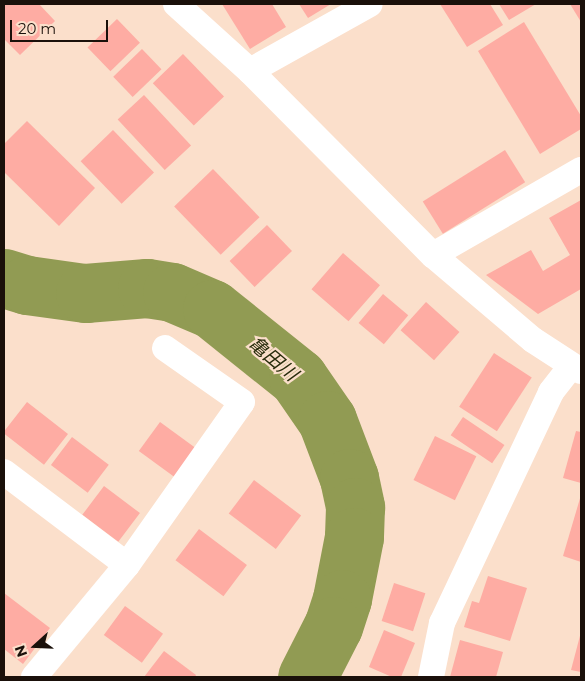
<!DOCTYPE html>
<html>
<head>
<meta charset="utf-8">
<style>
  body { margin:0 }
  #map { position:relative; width:585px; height:681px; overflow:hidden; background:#fbdfcb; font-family:Montserrat,"Noto Sans JP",sans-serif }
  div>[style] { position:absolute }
  .river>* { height:59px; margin:-29.5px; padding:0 29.5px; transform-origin:29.5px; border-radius:29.5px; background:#919b53 }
  .building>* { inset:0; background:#feaca3; transform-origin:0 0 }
  .minor>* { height:26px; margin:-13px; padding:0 13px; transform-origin:13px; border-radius:13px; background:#fff }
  span { translate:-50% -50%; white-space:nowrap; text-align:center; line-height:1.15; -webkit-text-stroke:4.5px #fbdfcb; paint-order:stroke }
  .water-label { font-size:19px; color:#292d0d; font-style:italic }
  .frame { position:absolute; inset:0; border:5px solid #1a100a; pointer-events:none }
  .north { position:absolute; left:10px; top:621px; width:50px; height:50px; -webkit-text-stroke:4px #fbdfcb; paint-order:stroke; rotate:250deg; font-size:14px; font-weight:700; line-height:20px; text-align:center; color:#1a100a }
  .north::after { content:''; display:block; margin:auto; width:18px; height:22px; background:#1a100a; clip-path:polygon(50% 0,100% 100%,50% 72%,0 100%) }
  .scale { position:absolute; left:10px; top:20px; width:98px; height:22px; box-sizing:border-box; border:2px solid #1a100a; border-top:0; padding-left:6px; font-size:15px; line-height:18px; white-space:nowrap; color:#1a100a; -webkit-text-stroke:4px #fbdfcb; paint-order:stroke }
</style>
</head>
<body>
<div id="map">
  <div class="river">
    <div style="left:4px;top:278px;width:24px;rotate:17deg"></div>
    <div style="left:27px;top:285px;width:59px;rotate:7.9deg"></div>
    <div style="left:85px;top:293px;width:62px;rotate:-4.6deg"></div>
    <div style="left:147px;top:288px;width:25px;rotate:9deg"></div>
    <div style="left:172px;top:292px;width:43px;rotate:23deg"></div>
    <div style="left:212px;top:309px;width:110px;rotate:38.7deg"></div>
    <div style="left:298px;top:378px;width:51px;rotate:55.4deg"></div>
    <div style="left:327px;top:420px;width:62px;rotate:69.2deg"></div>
    <div style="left:349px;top:478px;width:30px;rotate:78deg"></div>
    <div style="left:355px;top:507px;width:30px;rotate:92deg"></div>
    <div style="left:354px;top:537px;width:63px;rotate:101deg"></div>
    <div style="left:342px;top:599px;width:28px;rotate:108deg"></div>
    <div style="left:333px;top:626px;width:57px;rotate:117deg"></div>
  </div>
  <div class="building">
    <div style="clip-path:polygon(4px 4px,39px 4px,55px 21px,20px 55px,4px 39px)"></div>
    <div style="clip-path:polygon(222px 4px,272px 4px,286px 27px,250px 49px)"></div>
    <div style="clip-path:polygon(299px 4px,331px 4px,308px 18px)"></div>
    <div style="clip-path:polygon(440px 4px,490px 4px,503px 25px,467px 47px)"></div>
    <div style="clip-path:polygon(499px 4px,536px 4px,509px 20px)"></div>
    <div style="clip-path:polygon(570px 4px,581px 4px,581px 22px)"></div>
    <div style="left:117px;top:19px;width:33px;height:41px;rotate:46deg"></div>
    <div style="clip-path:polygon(524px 22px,581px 116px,581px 129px,540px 154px,478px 51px)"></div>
    <div style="left:142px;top:49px;width:28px;height:40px;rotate:46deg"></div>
    <div style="left:183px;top:54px;width:59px;height:42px;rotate:46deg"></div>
    <div style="left:144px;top:95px;width:69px;height:36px;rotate:47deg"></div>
    <div style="clip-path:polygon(27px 121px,95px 188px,59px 226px,4px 172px,4px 144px)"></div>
    <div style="left:113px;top:130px;width:59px;height:45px;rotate:46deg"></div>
    <div style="left:505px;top:150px;width:38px;height:97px;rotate:58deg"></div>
    <div style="left:213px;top:169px;width:67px;height:54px;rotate:46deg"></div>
    <div style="clip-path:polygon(581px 200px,581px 289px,538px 314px,486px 275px,531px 250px,543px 271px,570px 255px,549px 218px)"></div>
    <div style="left:267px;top:225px;width:36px;height:52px;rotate:46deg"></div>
    <div style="left:343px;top:253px;width:49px;height:48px;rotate:41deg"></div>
    <div style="left:383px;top:294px;width:33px;height:38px;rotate:40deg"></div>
    <div style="left:426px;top:302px;width:45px;height:38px;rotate:42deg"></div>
    <div style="left:494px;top:353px;width:45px;height:64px;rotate:33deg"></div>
    <div style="left:27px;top:402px;width:52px;height:39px;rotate:38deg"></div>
    <div style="left:463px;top:417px;width:50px;height:22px;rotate:34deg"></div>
    <div style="left:160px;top:422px;width:47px;height:36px;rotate:36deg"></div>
    <div style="clip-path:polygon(576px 431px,581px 432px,581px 483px,563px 478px)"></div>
    <div style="left:435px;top:436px;width:46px;height:49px;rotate:26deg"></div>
    <div style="left:72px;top:437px;width:46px;height:35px;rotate:37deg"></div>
    <div style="left:254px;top:480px;width:59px;height:42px;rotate:37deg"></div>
    <div style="left:104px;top:486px;width:45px;height:36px;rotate:37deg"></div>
    <div style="clip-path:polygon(581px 495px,581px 562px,563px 556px)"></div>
    <div style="left:199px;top:529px;width:60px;height:39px;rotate:37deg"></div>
    <div style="clip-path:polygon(488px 576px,527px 588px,510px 641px,464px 627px,472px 601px,479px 603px)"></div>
    <div style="left:394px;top:583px;width:33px;height:40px;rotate:18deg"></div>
    <div style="clip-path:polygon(4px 593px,50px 628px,23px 664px,4px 649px)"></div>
    <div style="left:125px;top:606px;width:47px;height:36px;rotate:36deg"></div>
    <div style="clip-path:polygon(384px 630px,415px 643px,401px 677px,392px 677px,369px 667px)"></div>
    <div style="clip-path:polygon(581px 632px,581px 672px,571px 670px)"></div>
    <div style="clip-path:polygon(460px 640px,503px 652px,496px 677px,450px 677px)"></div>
    <div style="clip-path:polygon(164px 651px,196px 675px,195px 677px,144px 677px)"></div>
  </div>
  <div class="minor">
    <div style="left:176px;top:4px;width:100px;rotate:42.2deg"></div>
    <div style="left:250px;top:71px;width:260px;rotate:45.2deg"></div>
    <div style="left:433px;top:255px;width:131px;rotate:40.4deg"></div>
    <div style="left:533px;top:340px;width:57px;rotate:32.9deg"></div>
    <div style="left:250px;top:71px;width:137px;rotate:-29.2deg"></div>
    <div style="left:433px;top:255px;width:171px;rotate:-29.9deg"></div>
    <div style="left:4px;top:472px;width:154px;rotate:37.1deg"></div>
    <div style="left:34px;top:677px;width:146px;rotate:-50.3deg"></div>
    <div style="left:127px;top:565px;width:199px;rotate:-54.8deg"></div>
    <div style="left:242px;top:402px;width:94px;rotate:-145deg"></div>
    <div style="left:431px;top:677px;width:55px;rotate:-78.5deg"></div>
    <div style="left:442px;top:623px;width:255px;rotate:-64.7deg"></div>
    <div style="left:551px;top:392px;width:33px;rotate:-52deg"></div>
  </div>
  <div class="water-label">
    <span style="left:273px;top:359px;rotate:40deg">亀田川</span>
  </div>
  <div class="frame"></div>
  <div class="north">N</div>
  <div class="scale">20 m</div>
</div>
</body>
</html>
